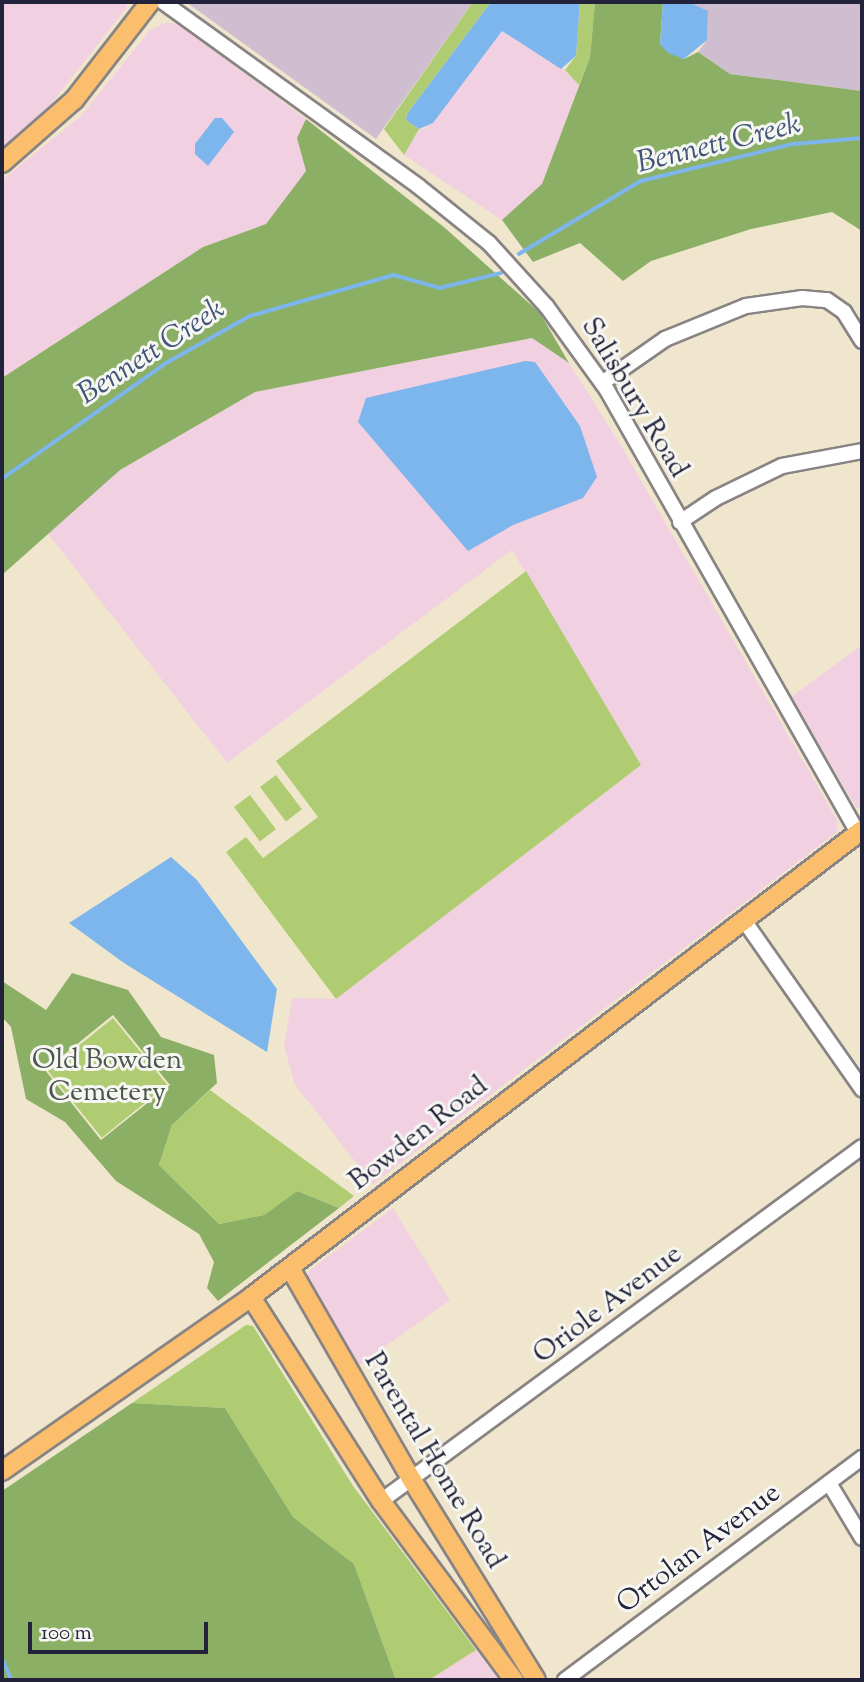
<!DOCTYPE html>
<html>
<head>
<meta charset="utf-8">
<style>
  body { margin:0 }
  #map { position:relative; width:864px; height:1682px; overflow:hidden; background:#f0e6cd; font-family:"Sorts Mill Goudy",serif }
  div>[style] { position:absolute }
  .built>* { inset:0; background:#f1d0e2 }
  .industrial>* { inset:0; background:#cebed0 }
  .green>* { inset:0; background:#afcc73; transform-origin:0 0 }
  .forest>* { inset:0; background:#8bb065 }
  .water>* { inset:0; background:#7db5ed }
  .stream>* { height:3.5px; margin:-1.75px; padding:0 1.75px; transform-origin:1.75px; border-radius:1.75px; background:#7db5ed }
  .roads { filter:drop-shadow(2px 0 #898484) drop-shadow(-2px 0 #898484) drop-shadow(0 2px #898484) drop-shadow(0 -2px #898484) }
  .minor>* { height:14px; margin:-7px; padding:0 7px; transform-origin:7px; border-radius:7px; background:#fff }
  .major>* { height:18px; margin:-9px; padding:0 9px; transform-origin:9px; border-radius:9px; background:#fabe6d }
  span { translate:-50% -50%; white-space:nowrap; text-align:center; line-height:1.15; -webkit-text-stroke:6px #f6f6f2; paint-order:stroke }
  .street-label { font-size:28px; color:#22223b }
  .park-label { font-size:28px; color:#4c554c }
  .water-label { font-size:30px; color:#425579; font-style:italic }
  .frame { position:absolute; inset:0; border:4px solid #22223b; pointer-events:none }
  .scale { position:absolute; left:28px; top:1622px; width:180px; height:32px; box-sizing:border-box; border:4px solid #22223b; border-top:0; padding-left:9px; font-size:21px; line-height:24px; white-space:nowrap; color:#22223b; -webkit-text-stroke:5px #f6f6f2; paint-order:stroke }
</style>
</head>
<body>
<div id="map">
  <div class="built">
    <div style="clip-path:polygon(2px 2px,126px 2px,127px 7px,33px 127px,2px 152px)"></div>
    <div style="clip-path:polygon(168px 22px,179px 25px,306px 119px,297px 138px,306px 171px,266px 224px,203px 247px,2px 378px,2px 180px,81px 116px,150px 30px)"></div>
    <div style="clip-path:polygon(502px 31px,565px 70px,579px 85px,542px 185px,502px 220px,404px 155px,419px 129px,425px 129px)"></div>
    <div style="clip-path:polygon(532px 338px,569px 363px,620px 444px,837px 820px,837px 832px,373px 1184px,295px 1085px,284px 1046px,292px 998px,336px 999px,641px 765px,512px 550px,227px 763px,46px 531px,120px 470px,255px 392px)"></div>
    <div style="clip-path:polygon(862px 645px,862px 809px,856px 807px,791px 697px)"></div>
    <div style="clip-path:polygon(393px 1208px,450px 1300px,355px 1368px,306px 1278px,310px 1270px)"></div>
    <div style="clip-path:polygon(476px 1650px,498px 1680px,429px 1680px)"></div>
  </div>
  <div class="industrial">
    <div style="clip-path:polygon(186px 2px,473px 2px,376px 139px)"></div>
    <div style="clip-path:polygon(688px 2px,862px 2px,862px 91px,730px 74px,698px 52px,707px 40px,708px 12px)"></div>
  </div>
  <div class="green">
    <div style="clip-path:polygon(473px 2px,491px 2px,407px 114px,406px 120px,419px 129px,404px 155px,384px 129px)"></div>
    <div style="clip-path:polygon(580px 2px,595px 2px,590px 57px,579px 85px,565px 70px,576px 56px)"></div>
    <div style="clip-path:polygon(526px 571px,641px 765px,336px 999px,226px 852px,246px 837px,263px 858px,318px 817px,276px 761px)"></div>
    <div style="left:276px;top:775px;width:43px;height:20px;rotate:53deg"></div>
    <div style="left:250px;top:795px;width:43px;height:20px;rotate:53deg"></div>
    <div style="left:113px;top:1018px;width:86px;height:84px;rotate:51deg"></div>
    <div style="clip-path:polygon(210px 1090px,354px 1196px,339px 1208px,297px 1191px,264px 1215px,219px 1224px,159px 1165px,172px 1125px)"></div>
    <div style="clip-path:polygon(246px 1325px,253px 1326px,353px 1486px,476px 1650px,429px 1680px,396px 1680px,354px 1564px,293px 1517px,225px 1408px,132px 1403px)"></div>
  </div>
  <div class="forest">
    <div style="clip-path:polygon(595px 2px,663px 2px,660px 44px,684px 59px,698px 52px,730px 74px,862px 91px,862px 231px,832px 212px,751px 229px,651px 261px,623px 281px,580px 243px,533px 262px,502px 220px,542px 184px,590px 57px)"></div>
    <div style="clip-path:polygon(306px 119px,445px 228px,540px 313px,569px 363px,532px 338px,255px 392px,120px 470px,2px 575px,2px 378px,203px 247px,266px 224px,306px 171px,297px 138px)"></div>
    <div style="clip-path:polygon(evenodd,72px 973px,128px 990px,161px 1037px,214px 1055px,217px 1083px,172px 1125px,159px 1165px,219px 1224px,264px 1215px,297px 1191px,339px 1208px,218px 1301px,207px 1288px,214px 1262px,199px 1234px,116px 1181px,65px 1122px,26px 1099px,11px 1027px,2px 1017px,2px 981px,46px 1010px,72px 973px,113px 1015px,170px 1085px,101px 1140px,45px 1070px,113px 1015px)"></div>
    <div style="clip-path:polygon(132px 1403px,225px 1408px,293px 1517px,354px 1564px,396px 1680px,2px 1680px,2px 1491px)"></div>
  </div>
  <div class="water">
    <div style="clip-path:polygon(491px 2px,580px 2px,576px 56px,561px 69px,502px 31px,433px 123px,419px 129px,406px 120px,407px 114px)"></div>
    <div style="clip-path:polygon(663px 2px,688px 2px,708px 11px,707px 40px,684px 59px,668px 53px,660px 44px)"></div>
    <div style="clip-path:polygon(215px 118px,222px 118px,234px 132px,208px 166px,195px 154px,195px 144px)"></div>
    <div style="clip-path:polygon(525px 361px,535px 362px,580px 426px,597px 477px,583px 498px,513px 525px,468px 551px,358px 422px,366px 398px)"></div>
    <div style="clip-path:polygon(171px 857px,197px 880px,277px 989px,267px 1052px,124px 963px,69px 923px)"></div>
  </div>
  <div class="stream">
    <div style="left:519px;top:254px;width:142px;rotate:-30.9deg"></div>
    <div style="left:641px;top:181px;width:156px;rotate:-13.7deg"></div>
    <div style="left:793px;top:144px;width:69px;rotate:-5deg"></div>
    <div style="left:2px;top:479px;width:203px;rotate:-35.2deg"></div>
    <div style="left:168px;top:362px;width:94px;rotate:-29.3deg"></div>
    <div style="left:250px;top:316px;width:150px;rotate:-15.9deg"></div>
    <div style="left:394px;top:275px;width:48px;rotate:15.8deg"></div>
    <div style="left:440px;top:288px;width:63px;rotate:-13.8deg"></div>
    <div style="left:2px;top:1658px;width:24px;rotate:66deg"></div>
  </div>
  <div class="roads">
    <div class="minor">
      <div style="left:163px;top:2px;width:314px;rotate:35.8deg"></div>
      <div style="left:418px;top:186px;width:91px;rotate:38.8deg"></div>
      <div style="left:489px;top:243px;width:86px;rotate:47.8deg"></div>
      <div style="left:547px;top:307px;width:102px;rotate:54.1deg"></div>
      <div style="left:607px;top:390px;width:509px;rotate:60.46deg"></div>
      <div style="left:602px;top:383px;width:77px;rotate:-34.9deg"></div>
      <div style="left:665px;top:339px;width:87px;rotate:-22.2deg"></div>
      <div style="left:746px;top:306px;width:57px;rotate:-8.1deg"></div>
      <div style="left:802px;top:298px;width:25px;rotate:5deg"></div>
      <div style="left:827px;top:300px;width:21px;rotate:35deg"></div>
      <div style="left:844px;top:312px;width:34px;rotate:58deg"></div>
      <div style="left:680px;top:522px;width:43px;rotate:-33.7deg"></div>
      <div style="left:716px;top:498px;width:73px;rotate:-25.9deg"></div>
      <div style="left:782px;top:466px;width:81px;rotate:-10.6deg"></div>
      <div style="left:743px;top:919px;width:208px;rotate:55deg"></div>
      <div style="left:829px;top:1483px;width:64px;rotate:59deg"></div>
      <div style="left:381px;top:1501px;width:597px;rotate:-36.35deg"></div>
      <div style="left:565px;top:1680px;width:371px;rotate:-36.8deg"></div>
    </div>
    <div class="major">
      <div style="left:2px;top:163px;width:96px;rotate:-41.2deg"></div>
      <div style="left:74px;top:100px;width:124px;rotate:-52.2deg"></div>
      <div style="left:290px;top:1268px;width:245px;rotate:60.1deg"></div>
      <div style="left:412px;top:1480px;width:235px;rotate:58.2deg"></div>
      <div style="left:251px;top:1297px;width:242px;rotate:57.5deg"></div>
      <div style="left:381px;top:1501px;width:223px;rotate:53.4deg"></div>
      <div style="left:2px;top:1471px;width:304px;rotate:-34.9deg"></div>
      <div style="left:251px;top:1297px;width:769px;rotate:-37.39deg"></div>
    </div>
  </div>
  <div class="street-label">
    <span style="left:634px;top:398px;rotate:59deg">Salisbury Road</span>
    <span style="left:419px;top:1134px;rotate:-38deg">Bowden Road</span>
    <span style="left:608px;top:1305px;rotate:-37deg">Oriole Avenue</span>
    <span style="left:434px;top:1461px;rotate:59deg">Parental Home Road</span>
    <span style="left:699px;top:1549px;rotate:-37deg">Ortolan Avenue</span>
  </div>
  <div class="park-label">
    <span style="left:107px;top:1077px">Old Bowden<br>Cemetery</span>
  </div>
  <div class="water-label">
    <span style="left:719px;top:145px;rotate:-14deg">Bennett Creek</span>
    <span style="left:152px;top:353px;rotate:-33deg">Bennett Creek</span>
  </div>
  <div class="frame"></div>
  <div class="scale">100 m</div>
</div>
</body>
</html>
